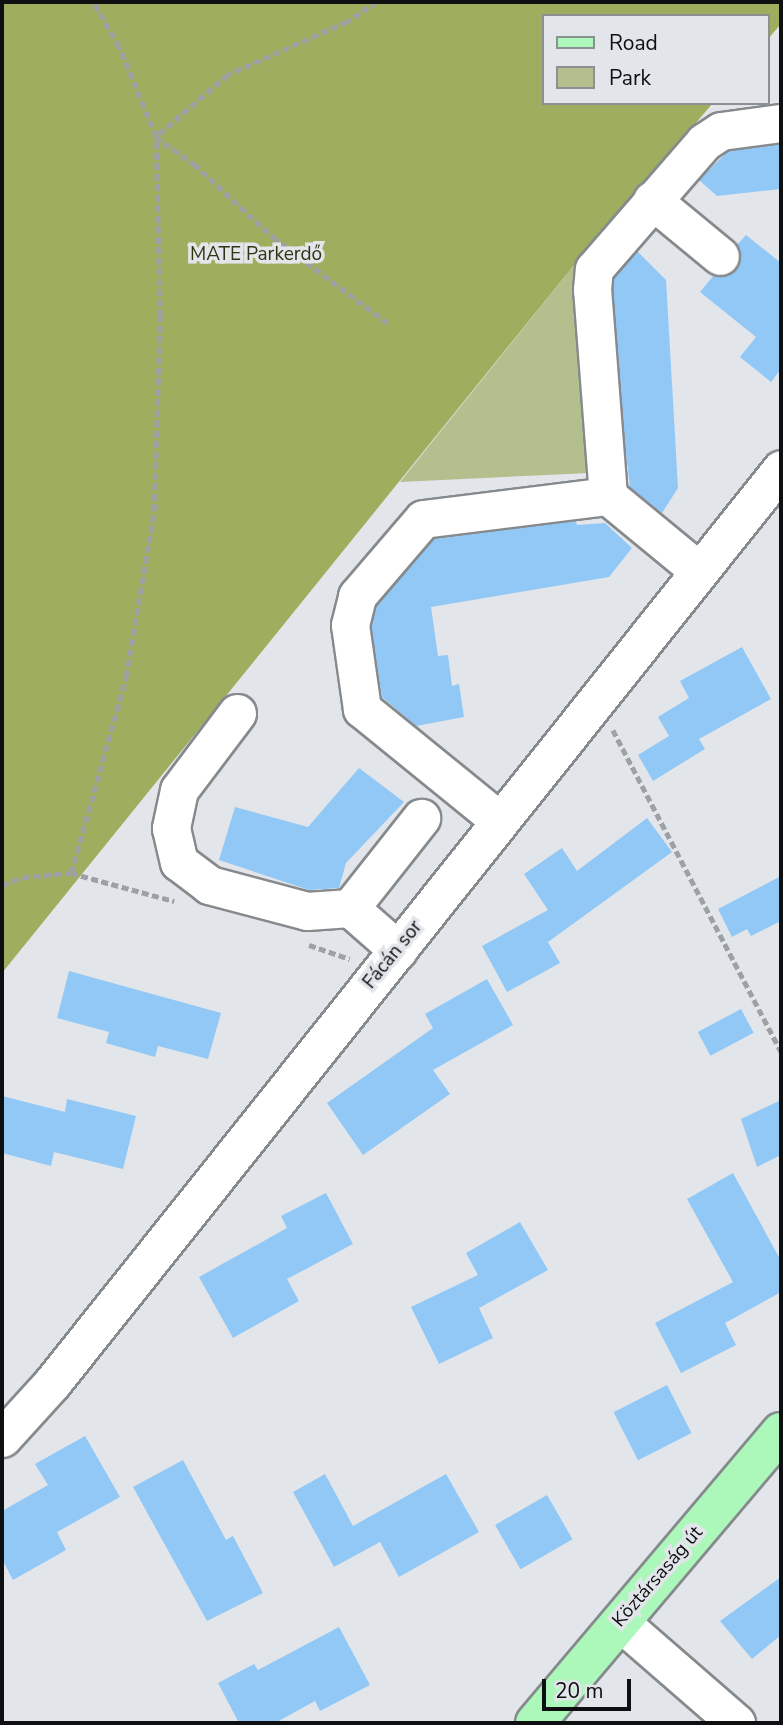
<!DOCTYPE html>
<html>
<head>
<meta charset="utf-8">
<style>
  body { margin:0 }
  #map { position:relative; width:783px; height:1725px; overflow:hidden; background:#e2e6ea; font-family:"Nunito Sans",sans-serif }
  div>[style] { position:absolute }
  .green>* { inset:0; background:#b3bf8c }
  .forest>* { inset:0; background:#9daf5e }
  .building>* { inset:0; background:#91c8f6; transform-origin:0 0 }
  .path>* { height:4.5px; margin-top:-2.25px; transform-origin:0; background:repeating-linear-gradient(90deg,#9da1a4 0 7px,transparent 0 10.5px) }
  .roads { filter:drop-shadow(2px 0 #868a8d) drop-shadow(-2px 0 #868a8d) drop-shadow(0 2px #868a8d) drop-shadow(0 -2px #868a8d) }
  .minor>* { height:37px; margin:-18.5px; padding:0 18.5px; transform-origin:18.5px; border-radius:18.5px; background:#fff }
  .major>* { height:38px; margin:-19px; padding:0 19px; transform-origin:19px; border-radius:19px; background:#acf7ba }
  span { translate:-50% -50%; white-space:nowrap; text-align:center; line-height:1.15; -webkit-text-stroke:7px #e2e6ea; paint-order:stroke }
  .park-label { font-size:19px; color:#2e3512 }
  .street-label { font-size:19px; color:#0d0f10 }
  .frame { position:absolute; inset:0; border:4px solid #0d0f10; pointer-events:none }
  .legend { position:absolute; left:542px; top:14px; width:228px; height:91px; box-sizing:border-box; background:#e2e6ea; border:2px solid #8d9093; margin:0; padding:9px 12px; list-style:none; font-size:21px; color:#0d0f10 }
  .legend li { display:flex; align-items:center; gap:14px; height:35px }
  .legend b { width:35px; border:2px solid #8d9093 }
  .scale { position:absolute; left:542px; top:1679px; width:89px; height:32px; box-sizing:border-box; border:4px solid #0d0f10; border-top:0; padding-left:9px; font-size:21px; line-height:24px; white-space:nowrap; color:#0d0f10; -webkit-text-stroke:5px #e2e6ea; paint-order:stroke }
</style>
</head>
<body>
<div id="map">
  <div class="green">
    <div style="clip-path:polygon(583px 254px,589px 473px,400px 482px)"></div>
  </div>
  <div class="forest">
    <div style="clip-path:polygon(2px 2px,781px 2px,781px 24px,767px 40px,767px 16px,543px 16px,543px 103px,713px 103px,583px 254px,2px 973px)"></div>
  </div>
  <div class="building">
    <div style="clip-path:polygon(781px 144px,781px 189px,717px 196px,699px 180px,728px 151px)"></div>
    <div style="clip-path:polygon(746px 235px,781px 263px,781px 369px,771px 382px,740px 357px,756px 337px,700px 292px,714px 275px,727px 276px,737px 269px,741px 259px,737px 245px)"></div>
    <div style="clip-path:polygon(637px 251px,666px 280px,678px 488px,662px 513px,630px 487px,625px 445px,613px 290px,614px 278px)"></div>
    <div style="clip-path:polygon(576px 521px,577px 525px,605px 523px,632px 548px,609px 577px,431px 607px,438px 656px,448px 655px,452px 686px,459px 684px,464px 717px,416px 726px,382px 697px,371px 626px,376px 606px,434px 539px)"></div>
    <div style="clip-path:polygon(742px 647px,771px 699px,699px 739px,705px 749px,653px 781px,638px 755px,669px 736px,658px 717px,689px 698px,680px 681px)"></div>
    <div style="clip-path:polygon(359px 768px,404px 802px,346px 863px,339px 888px,309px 890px,219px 860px,235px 807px,308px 827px)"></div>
    <div style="clip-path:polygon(647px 818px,672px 852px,548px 942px,560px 963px,507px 992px,482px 946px,548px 910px,524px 874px,562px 848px,577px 871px)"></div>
    <div style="clip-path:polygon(781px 876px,781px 921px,751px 936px,747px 929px,732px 937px,718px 909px)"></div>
    <div style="clip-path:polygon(69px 971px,221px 1013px,208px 1059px,158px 1046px,155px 1057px,106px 1043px,109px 1032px,57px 1018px)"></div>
    <div style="clip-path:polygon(487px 979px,513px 1025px,433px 1070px,450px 1094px,363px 1155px,327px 1103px,433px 1028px,425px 1014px)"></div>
    <div style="left:741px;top:1009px;width:27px;height:49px;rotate:62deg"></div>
    <div style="clip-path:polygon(2px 1096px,65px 1112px,67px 1099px,136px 1116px,123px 1169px,54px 1152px,51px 1166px,2px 1153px)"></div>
    <div style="clip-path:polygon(781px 1100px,781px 1155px,757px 1167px,741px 1119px)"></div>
    <div style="clip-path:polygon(733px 1173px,781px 1261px,781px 1292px,725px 1323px,736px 1345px,681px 1373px,655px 1323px,733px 1282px,687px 1199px)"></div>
    <div style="clip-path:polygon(326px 1193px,353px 1244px,287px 1279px,299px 1301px,233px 1338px,199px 1277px,287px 1228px,281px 1216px)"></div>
    <div style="clip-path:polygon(520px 1222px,548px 1270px,479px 1308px,493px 1338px,439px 1364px,411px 1307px,478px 1275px,466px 1253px)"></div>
    <div style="left:667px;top:1385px;width:54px;height:60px;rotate:63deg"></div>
    <div style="clip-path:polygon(85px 1436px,120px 1497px,57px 1532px,66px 1550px,13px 1580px,2px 1559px,2px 1511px,48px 1485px,35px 1464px)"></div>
    <div style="clip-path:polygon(183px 1460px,226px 1540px,233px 1536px,263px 1593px,207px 1621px,133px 1487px)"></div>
    <div style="clip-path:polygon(325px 1474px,353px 1526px,446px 1474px,479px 1532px,399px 1577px,380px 1542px,334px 1567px,293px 1492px)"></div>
    <div style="left:547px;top:1495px;width:51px;height:60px;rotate:60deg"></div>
    <div style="clip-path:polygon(781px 1577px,781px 1635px,752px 1659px,720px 1621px)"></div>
    <div style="clip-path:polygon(339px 1627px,370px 1685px,320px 1711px,315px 1701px,275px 1723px,239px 1723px,218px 1683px,254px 1664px,258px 1670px)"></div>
  </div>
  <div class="path">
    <div style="left:377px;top:2px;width:36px;rotate:146deg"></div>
    <div style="left:347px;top:22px;width:130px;rotate:156deg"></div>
    <div style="left:228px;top:75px;width:95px;rotate:139.3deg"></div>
    <div style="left:156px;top:137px;width:47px;rotate:35.4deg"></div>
    <div style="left:194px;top:164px;width:108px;rotate:42.7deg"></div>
    <div style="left:273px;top:237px;width:145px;rotate:36.9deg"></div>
    <div style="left:613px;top:730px;width:363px;rotate:62.4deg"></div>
    <div style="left:71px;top:873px;width:204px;rotate:-74.3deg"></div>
    <div style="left:126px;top:677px;width:168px;rotate:-80.4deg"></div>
    <div style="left:154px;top:511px;width:194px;rotate:-88.2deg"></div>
    <div style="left:160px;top:317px;width:180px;rotate:-91.3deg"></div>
    <div style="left:156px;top:137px;width:97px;rotate:-112.3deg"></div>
    <div style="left:119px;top:47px;width:52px;rotate:-120deg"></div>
    <div style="left:2px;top:885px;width:22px;rotate:-21deg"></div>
    <div style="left:23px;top:877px;width:48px;rotate:-4.8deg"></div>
    <div style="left:71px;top:873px;width:107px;rotate:15.2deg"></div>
    <div style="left:309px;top:945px;width:43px;rotate:18.9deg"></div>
  </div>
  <div class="roads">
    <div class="minor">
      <div style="left:652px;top:200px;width:88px;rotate:39.5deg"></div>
      <div style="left:608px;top:496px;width:207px;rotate:-94.4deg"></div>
      <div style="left:592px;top:290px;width:21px;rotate:-85deg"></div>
      <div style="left:594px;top:269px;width:168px;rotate:-49.1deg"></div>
      <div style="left:704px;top:142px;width:20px;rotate:-33deg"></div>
      <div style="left:721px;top:131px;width:61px;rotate:-7.6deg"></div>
      <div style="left:237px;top:713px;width:96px;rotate:127deg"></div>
      <div style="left:179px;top:790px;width:39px;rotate:102deg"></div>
      <div style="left:171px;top:828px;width:35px;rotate:77deg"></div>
      <div style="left:179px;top:862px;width:38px;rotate:37deg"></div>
      <div style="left:209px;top:885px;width:101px;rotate:14.9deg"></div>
      <div style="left:307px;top:911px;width:43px;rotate:-4deg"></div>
      <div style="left:350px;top:908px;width:64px;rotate:41.2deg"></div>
      <div style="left:500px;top:821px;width:178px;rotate:-140.9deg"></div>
      <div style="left:362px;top:709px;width:85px;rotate:-98.1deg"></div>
      <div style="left:350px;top:625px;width:30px;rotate:-76deg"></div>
      <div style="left:357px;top:596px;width:101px;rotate:-49.4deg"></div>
      <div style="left:423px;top:519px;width:186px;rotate:-7.1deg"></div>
      <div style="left:608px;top:496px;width:118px;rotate:39.5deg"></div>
      <div style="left:350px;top:908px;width:115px;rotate:-51.7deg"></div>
      <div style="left:2px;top:1438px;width:74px;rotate:-47.7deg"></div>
      <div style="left:52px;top:1383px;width:1169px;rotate:-51.42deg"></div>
      <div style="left:620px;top:1622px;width:154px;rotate:41deg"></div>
    </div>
    <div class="major">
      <div style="left:535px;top:1723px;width:381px;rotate:-49.8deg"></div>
    </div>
  </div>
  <div class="park-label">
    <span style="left:256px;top:255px">MATE Parkerdő</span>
  </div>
  <div class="street-label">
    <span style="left:393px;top:955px;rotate:-51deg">Fácán sor</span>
    <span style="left:658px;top:1577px;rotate:-49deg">Köztársaság út</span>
  </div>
  <div class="frame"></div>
  <ul class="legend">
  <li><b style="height:9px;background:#acf7ba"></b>Road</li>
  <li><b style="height:19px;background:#b3bf8c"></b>Park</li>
  </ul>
  <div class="scale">20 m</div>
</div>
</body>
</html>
